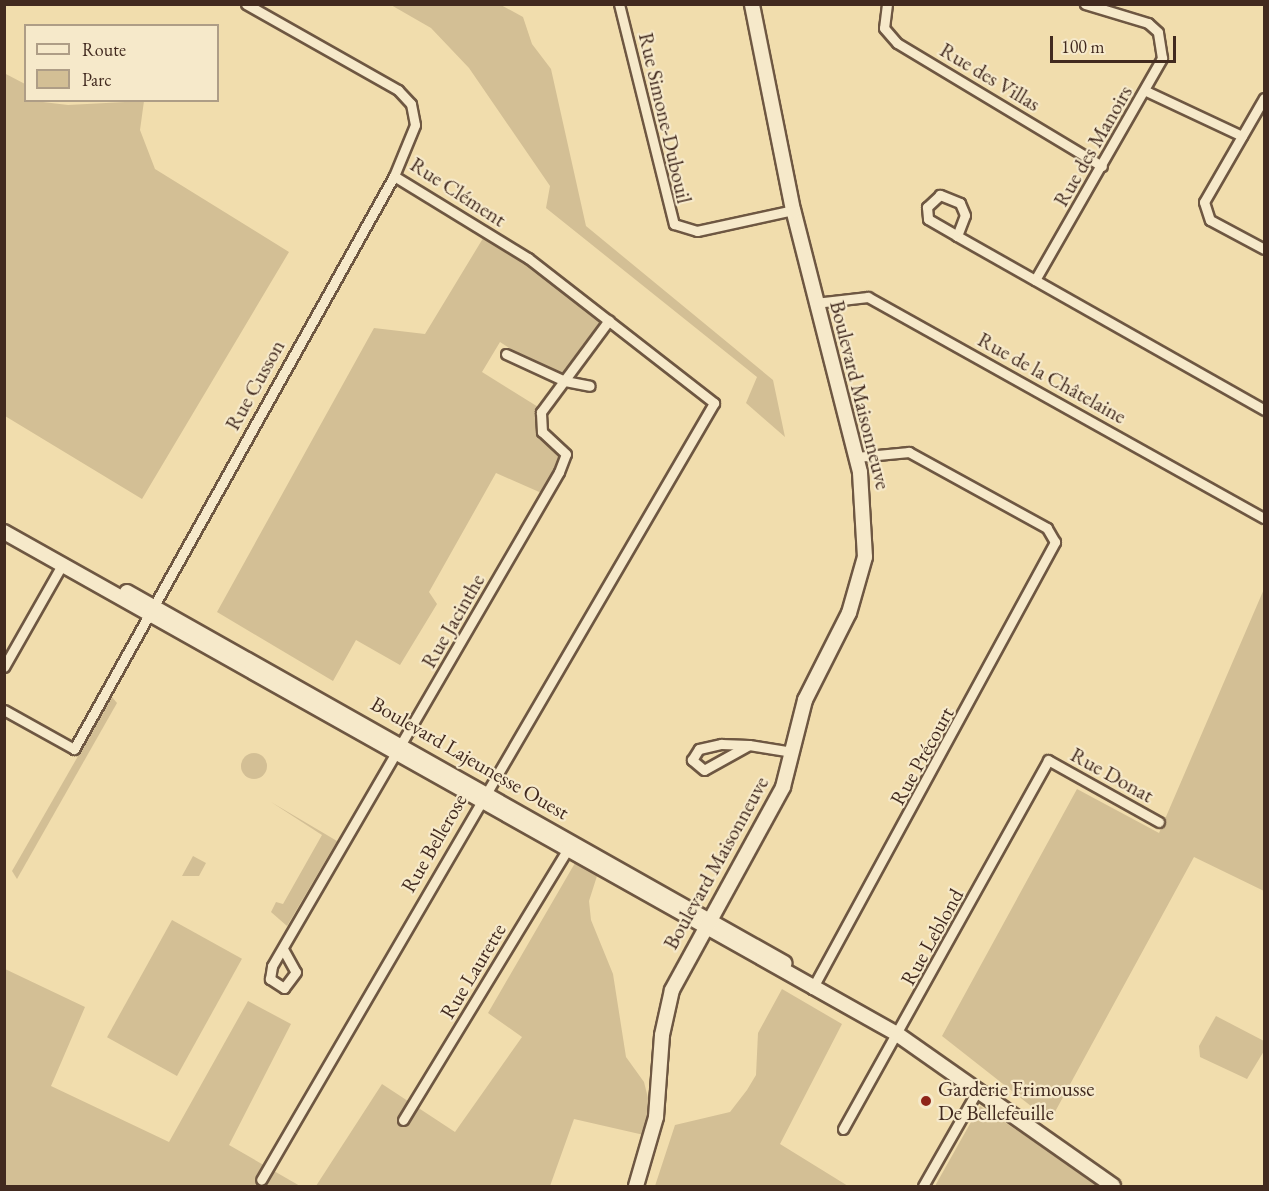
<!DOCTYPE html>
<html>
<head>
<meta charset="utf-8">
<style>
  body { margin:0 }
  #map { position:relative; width:1269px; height:1191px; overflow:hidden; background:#f1ddad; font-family:"EB Garamond",serif }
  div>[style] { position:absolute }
  .green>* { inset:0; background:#d3bf95; transform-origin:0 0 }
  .round { border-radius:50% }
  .roads { filter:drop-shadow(2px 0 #6e5742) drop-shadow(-2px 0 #6e5742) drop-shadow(0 2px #6e5742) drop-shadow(0 -2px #6e5742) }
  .street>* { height:9px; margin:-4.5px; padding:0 4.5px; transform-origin:4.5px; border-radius:4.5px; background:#f6e9ca }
  .secondary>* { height:14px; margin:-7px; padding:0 7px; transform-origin:7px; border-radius:7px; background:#f6e9ca }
  .dots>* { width:16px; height:16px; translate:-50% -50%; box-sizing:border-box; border:3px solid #f6e9ca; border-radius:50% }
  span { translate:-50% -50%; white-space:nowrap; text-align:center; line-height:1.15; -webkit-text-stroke:4.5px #f6e9ca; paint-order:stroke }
  .street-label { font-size:21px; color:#422a1f }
  .poi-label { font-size:21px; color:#422a1f }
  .left { translate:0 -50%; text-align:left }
  .frame { position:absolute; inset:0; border:6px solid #422a1f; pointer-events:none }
  .legend { position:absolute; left:24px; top:24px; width:195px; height:78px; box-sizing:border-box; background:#f6e9ca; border:2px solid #ae9d86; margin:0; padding:8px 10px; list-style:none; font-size:18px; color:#422a1f }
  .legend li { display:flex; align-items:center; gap:12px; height:30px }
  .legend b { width:30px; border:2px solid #ae9d86 }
  .scale { position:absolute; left:1050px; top:36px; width:126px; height:27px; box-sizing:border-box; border:3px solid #422a1f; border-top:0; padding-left:8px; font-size:18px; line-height:21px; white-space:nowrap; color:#422a1f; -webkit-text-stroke:4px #f6e9ca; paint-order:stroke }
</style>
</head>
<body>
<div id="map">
  <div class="green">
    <div style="clip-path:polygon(391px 5px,501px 5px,523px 17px,532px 44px,551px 69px,586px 226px,773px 380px,785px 437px,746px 403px,757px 377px,546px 208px,550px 186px,469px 68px,431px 28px)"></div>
    <div style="clip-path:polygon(4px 73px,25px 84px,26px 100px,68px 105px,144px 101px,140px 130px,155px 169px,289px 252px,142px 499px,5px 416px)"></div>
    <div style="clip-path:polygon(485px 235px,527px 256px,609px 320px,561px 381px,500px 342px,482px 372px,543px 410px,544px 433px,565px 454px,546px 495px,496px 473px,429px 592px,437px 604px,400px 665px,356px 640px,333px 681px,217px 612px,374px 328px,425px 334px)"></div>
    <div style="clip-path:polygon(1264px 589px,1264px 891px,1194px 857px,1050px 1121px,942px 1036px,1077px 789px,1159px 833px)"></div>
    <div style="clip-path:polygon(112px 697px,117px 703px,17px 879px,12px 871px)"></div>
    <div class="round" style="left:241px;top:753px;width:26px;height:26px"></div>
    <div style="clip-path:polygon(271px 802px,337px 841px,287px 926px,271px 912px,276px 902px,283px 904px,322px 835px)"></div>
    <div style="clip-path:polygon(193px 856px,206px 863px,199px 876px,182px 876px)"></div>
    <div style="clip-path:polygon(575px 863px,597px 876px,589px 901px,591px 920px,613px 974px,626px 1057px,644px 1082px,649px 1102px,644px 1135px,574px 1119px,550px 1186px,316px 1186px,382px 1084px,455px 1132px,522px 1037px,488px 1013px)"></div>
    <div style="left:172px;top:920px;width:80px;height:134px;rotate:29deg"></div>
    <div style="clip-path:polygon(5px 969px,85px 1007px,51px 1086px,169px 1142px,248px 1001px,291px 1024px,229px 1145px,300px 1186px,5px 1186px)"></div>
    <div style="clip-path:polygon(782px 989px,842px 1024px,780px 1144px,848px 1186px,655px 1186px,675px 1125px,730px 1112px,747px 1090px,756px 1075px,758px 1033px)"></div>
    <div style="clip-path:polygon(1216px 1016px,1264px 1041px,1264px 1051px,1247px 1079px,1200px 1057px,1199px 1046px)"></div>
    <div style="clip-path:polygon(980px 1106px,1101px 1186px,935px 1186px)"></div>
  </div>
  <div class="roads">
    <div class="street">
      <div style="left:246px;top:4px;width:175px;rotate:29.5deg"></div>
      <div style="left:398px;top:90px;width:19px;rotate:47deg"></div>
      <div style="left:411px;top:104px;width:21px;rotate:79deg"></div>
      <div style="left:415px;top:125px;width:55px;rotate:112.4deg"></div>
      <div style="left:394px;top:176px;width:157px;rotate:31.5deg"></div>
      <div style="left:528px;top:258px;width:236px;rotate:37.9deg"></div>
      <div style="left:714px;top:403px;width:899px;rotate:120.24deg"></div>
      <div style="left:619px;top:4px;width:227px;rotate:76deg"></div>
      <div style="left:674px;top:224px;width:24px;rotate:17deg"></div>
      <div style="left:697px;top:231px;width:98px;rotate:-12.3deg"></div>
      <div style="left:887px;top:4px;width:24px;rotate:97deg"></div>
      <div style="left:884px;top:28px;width:20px;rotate:49deg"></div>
      <div style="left:897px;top:43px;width:239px;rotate:31deg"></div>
      <div style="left:1146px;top:91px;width:106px;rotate:25.1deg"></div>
      <div style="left:1264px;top:98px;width:120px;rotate:120deg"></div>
      <div style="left:1204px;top:202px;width:19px;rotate:72deg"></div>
      <div style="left:1210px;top:220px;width:61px;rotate:28.2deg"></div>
      <div style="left:957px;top:236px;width:22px;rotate:-69deg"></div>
      <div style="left:965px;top:215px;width:13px;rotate:-113deg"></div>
      <div style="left:960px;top:203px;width:22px;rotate:-158deg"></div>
      <div style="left:940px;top:195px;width:18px;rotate:137deg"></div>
      <div style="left:927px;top:207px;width:12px;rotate:85deg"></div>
      <div style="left:928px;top:219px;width:34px;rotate:30deg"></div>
      <div style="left:957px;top:236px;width:353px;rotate:29.5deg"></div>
      <div style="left:1035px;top:280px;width:256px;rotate:-60.2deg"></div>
      <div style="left:1162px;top:58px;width:26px;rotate:-99deg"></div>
      <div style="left:1158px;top:32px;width:13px;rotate:-138deg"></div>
      <div style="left:1148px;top:23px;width:66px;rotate:-163.2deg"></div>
      <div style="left:815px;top:303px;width:53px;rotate:-6.5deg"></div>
      <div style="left:868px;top:297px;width:453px;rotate:29.2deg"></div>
      <div style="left:506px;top:354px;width:65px;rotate:24.6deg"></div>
      <div style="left:565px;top:381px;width:25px;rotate:11deg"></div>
      <div style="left:4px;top:667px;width:117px;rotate:-60.4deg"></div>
      <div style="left:4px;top:710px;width:80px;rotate:29.1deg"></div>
      <div style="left:74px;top:749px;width:656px;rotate:-60.82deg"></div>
      <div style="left:749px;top:745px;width:51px;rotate:150.9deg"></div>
      <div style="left:704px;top:770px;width:16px;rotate:-140deg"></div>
      <div style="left:692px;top:760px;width:13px;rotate:-58deg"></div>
      <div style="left:699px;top:749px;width:23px;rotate:-13deg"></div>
      <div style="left:721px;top:744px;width:28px;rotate:2deg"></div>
      <div style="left:749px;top:745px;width:44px;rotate:9.2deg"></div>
      <div style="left:283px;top:949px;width:26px;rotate:61deg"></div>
      <div style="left:296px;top:972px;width:20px;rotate:127deg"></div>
      <div style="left:284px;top:988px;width:17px;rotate:-147deg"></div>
      <div style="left:270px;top:979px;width:13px;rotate:-81deg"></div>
      <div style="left:272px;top:966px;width:571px;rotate:-59.84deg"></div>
      <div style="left:559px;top:472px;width:19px;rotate:-69deg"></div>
      <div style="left:566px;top:454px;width:33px;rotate:-137deg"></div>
      <div style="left:542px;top:432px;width:20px;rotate:-93deg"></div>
      <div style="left:541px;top:412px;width:114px;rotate:-53.5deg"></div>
      <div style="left:812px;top:989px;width:509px;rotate:-61.47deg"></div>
      <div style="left:1055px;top:542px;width:16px;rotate:-120deg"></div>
      <div style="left:1047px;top:528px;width:158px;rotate:-151.2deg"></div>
      <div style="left:909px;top:452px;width:53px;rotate:174.6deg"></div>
      <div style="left:403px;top:1120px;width:322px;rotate:-58.7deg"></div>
      <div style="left:843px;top:1129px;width:422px;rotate:-60.9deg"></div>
      <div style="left:1048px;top:760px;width:127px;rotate:29.2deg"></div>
      <div style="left:923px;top:1186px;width:107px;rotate:-60.3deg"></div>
    </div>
    <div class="secondary">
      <div style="left:4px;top:532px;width:1024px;rotate:29.34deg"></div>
      <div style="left:897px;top:1034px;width:264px;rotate:35.1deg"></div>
      <div style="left:127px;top:592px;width:755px;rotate:29.45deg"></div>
      <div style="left:636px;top:1186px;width:72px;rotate:-73.8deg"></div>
      <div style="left:656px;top:1117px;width:82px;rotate:-85.8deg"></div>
      <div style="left:662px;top:1035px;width:46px;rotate:-77.5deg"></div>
      <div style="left:672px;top:990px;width:231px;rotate:-61.3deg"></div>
      <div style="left:783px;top:787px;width:90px;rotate:-75.8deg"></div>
      <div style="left:805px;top:700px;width:97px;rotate:-63.2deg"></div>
      <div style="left:849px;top:613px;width:58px;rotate:-74.1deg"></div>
      <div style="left:865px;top:557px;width:85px;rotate:-93.4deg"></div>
      <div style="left:860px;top:472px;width:270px;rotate:-104.3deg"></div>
      <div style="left:793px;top:210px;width:210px;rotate:-101.3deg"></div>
    </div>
  </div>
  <div class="dots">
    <div style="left:926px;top:1101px;background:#8f2418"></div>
  </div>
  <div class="street-label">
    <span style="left:990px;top:77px;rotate:31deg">Rue des Villas</span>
    <span style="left:665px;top:118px;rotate:77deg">Rue Simone-Dubouil</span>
    <span style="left:1093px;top:146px;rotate:-60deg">Rue des Manoirs</span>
    <span style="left:458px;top:192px;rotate:33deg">Rue Clément</span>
    <span style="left:1052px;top:378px;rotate:29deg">Rue de la Châtelaine</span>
    <span style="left:255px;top:385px;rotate:-61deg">Rue Cusson</span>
    <span style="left:860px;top:395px;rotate:76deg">Boulevard Maisonneuve</span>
    <span style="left:453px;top:621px;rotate:-60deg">Rue Jacinthe</span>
    <span style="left:922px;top:756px;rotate:-61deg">Rue Précourt</span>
    <span style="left:470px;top:758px;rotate:30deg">Boulevard Lajeunesse Ouest</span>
    <span style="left:1112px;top:775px;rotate:29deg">Rue Donat</span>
    <span style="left:434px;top:843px;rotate:-60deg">Rue Bellerose</span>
    <span style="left:716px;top:863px;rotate:-61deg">Boulevard Maisonneuve</span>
    <span style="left:932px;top:937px;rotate:-61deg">Rue Leblond</span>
    <span style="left:473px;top:971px;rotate:-59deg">Rue Laurette</span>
  </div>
  <div class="poi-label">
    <span class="left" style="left:938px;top:1101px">Garderie Frimousse<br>De Bellefeuille</span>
  </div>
  <div class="frame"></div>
  <ul class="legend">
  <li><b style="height:8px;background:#f6e9ca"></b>Route</li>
  <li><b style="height:16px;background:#d3bf95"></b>Parc</li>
  </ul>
  <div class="scale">100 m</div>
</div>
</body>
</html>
